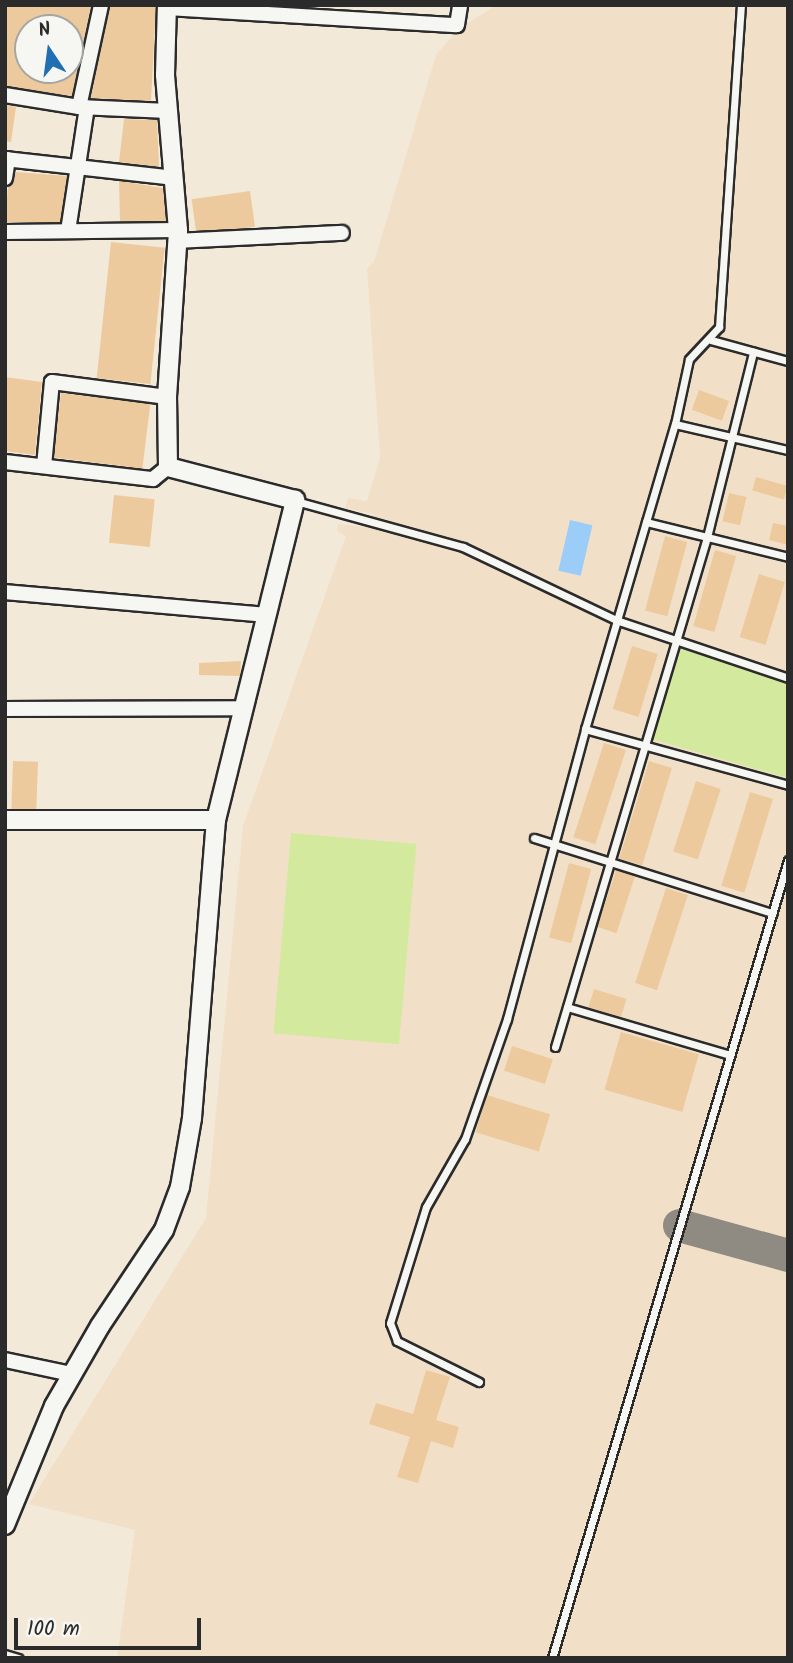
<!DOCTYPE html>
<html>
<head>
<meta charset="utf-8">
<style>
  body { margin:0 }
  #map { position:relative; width:793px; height:1663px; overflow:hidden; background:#f3e9d9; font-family:Kalam,sans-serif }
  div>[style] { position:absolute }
  .built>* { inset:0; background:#f1e0c7 }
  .green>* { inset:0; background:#d2e99e; transform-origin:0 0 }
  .water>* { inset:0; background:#9cccf8; transform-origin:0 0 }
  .taxiway>* { height:33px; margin:-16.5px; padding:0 16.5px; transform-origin:16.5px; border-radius:16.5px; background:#8f8a82 }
  .building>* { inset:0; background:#edca9e; transform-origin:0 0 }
  .roads { filter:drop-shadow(2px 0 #2b2b2b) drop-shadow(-2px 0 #2b2b2b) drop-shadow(0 2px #2b2b2b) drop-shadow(0 -2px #2b2b2b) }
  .service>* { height:7px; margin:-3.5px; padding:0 3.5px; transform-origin:3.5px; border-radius:3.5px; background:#f6f6f2 }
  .minor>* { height:14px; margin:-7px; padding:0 7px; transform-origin:7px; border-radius:7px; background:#f6f6f2 }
  .tertiary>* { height:18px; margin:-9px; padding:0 9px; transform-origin:9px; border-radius:9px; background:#f6f6f2 }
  span { translate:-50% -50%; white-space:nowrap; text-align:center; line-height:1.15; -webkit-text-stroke:5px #f6f6f2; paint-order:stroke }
  .frame { position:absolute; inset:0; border:7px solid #2b2b2b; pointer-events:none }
  .north { position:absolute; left:14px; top:14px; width:70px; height:70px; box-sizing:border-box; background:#f6f6f2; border:2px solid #a5a5a2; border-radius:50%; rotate:347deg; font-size:19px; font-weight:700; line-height:28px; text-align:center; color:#2b2b2b }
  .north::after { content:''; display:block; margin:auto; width:24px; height:32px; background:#1f6fb2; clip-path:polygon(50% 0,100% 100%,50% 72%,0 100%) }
  .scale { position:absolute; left:14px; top:1618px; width:187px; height:32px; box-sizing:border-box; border:4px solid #2b2b2b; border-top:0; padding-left:9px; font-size:21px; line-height:24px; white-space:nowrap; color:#2b2b2b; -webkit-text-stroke:5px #f6f6f2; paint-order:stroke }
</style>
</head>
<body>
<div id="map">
  <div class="built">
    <div style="clip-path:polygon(497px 5px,788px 5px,788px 1658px,117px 1658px,135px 1530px,29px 1504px,206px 1218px,243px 826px,346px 536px,337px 531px,338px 524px,367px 527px,373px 514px,345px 508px,348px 498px,367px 501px,380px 458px,367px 268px,374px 262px,436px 55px,458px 29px)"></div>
  </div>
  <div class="green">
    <div style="clip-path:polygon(675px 647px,788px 679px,788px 778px,648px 738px)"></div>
    <div style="left:291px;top:833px;width:126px;height:201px;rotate:5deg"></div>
  </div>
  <div class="water">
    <div style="left:570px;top:520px;width:23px;height:52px;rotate:13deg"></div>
  </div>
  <div class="taxiway">
    <div style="left:679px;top:1225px;width:113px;rotate:15.4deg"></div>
  </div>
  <div class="building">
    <div style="clip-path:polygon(evenodd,5px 5px,91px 5px,72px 96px,5px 86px,5px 5px,28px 28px,70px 28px,70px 70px,28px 70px,28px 28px)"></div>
    <div style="clip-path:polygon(110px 5px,156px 5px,151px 101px,91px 98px)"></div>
    <div style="clip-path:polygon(5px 105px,16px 107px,11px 142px,5px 141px)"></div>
    <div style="clip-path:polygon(124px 119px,157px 120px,159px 167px,119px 162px)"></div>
    <div style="clip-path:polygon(16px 172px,67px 176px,60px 222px,5px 222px,8px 187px)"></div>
    <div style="clip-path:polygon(119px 181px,163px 188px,166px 221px,120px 221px)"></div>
    <div style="left:250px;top:191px;width:36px;height:59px;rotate:82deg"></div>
    <div style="left:111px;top:242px;width:54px;height:137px;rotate:6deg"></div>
    <div style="clip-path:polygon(5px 377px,42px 382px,35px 455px,5px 451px)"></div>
    <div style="left:699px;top:390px;width:32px;height:21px;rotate:20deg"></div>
    <div style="left:61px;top:393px;width:90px;height:65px;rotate:7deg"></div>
    <div style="left:756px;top:477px;width:33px;height:14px;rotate:16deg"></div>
    <div style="left:729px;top:493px;width:18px;height:29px;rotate:13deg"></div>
    <div style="left:114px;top:495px;width:41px;height:48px;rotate:6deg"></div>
    <div style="clip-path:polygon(773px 523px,788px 526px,788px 545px,769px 540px)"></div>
    <div style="left:665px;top:536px;width:23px;height:77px;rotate:15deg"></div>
    <div style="left:715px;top:550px;width:22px;height:79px;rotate:16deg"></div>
    <div style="left:759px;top:574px;width:27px;height:66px;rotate:17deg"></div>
    <div style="left:632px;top:646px;width:27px;height:66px;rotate:17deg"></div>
    <div style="clip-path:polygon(241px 661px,240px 676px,199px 675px,199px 663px)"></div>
    <div style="left:604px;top:743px;width:23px;height:99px;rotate:18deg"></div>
    <div style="left:13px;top:761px;width:25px;height:48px;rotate:2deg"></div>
    <div style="left:649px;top:761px;width:24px;height:102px;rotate:17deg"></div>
    <div style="left:696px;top:781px;width:26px;height:74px;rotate:18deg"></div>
    <div style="left:750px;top:792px;width:24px;height:98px;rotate:17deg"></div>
    <div style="left:569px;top:863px;width:23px;height:77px;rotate:15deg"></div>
    <div style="left:616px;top:870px;width:20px;height:60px;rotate:18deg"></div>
    <div style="left:666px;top:888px;width:23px;height:100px;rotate:18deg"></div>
    <div style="left:594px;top:989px;width:34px;height:19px;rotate:17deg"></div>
    <div style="left:621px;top:1032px;width:81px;height:60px;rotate:16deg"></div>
    <div style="left:512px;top:1046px;width:43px;height:26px;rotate:18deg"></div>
    <div style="left:487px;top:1095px;width:66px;height:39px;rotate:17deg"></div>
    <div style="clip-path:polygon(426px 1370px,450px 1377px,436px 1420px,459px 1427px,453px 1448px,431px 1441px,418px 1483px,397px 1477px,410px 1437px,369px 1424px,376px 1403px,413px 1414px)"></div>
  </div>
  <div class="roads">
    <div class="service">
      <div style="left:711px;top:340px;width:80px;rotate:15.3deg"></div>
      <div style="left:675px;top:424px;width:116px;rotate:13deg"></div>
      <div style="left:296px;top:501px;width:173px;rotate:15.4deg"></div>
      <div style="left:463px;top:547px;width:170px;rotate:25.5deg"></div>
      <div style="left:616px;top:620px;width:182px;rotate:18.6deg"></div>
      <div style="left:646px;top:522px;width:146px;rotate:13.8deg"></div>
      <div style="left:585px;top:729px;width:211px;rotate:15.4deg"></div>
      <div style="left:534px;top:838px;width:250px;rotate:17.5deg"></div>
      <div style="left:567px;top:1007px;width:167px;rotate:16.4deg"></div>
      <div style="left:555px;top:1047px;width:532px;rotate:-73.4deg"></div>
      <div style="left:707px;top:537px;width:191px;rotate:-76deg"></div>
      <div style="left:479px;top:1382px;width:92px;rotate:-153.4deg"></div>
      <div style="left:397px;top:1341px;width:19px;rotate:-111deg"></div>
      <div style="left:390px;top:1323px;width:121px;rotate:-72.8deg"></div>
      <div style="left:426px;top:1207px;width:78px;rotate:-60.2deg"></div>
      <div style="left:465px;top:1139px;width:127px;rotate:-70.7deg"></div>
      <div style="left:507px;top:1019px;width:300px;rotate:-74.9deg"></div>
      <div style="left:585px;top:729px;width:318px;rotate:-73.6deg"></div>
      <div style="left:675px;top:424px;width:66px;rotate:-77.8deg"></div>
      <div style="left:689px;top:359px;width:44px;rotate:-46.8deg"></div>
      <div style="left:719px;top:327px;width:323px;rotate:-86.1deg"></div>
      <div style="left:5px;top:1654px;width:14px;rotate:17deg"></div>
      <div style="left:552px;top:1658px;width:832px;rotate:-73.52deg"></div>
    </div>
    <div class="minor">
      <div style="left:167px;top:8px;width:290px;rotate:3.4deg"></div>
      <div style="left:457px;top:25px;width:20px;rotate:-81deg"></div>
      <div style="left:5px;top:95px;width:75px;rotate:9.2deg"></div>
      <div style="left:79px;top:107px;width:104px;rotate:-77.8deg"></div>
      <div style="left:79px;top:107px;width:89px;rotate:2.6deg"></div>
      <div style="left:5px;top:159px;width:171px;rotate:6.4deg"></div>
      <div style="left:5px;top:178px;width:19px;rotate:-81deg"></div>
      <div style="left:68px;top:231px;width:125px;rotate:-81.3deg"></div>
      <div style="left:5px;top:232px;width:173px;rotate:-0.7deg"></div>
      <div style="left:177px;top:241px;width:165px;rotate:-2.8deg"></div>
      <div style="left:5px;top:462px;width:149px;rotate:6.6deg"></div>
      <div style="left:153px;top:479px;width:19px;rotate:-39deg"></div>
      <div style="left:44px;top:466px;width:84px;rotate:-84.6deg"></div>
      <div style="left:52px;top:382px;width:116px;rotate:7.4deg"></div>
      <div style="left:5px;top:592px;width:262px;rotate:5deg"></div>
      <div style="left:5px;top:709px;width:238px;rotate:-0.2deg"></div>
      <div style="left:5px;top:1360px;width:67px;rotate:12deg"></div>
    </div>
    <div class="tertiary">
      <div style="left:5px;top:820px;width:211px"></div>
      <div style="left:5px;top:1525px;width:129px;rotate:-67.6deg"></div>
      <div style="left:54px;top:1406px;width:92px;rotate:-60.1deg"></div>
      <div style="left:100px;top:1326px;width:115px;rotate:-56.3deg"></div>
      <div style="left:164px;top:1230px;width:46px;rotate:-69.6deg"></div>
      <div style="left:180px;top:1187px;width:70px;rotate:-80.1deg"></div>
      <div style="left:192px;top:1118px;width:299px;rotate:-85.4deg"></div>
      <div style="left:216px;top:820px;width:330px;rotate:-76.1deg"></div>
      <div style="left:295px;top:500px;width:131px;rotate:-165.4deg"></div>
      <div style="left:168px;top:467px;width:70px;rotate:-90.8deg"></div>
      <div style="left:167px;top:397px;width:167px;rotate:-86.2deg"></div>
      <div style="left:178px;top:230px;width:156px;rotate:-94.8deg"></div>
      <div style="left:165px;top:75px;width:70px;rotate:-88.4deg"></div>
    </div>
  </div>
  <div class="frame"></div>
  <div class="north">N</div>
  <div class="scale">100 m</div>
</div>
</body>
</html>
